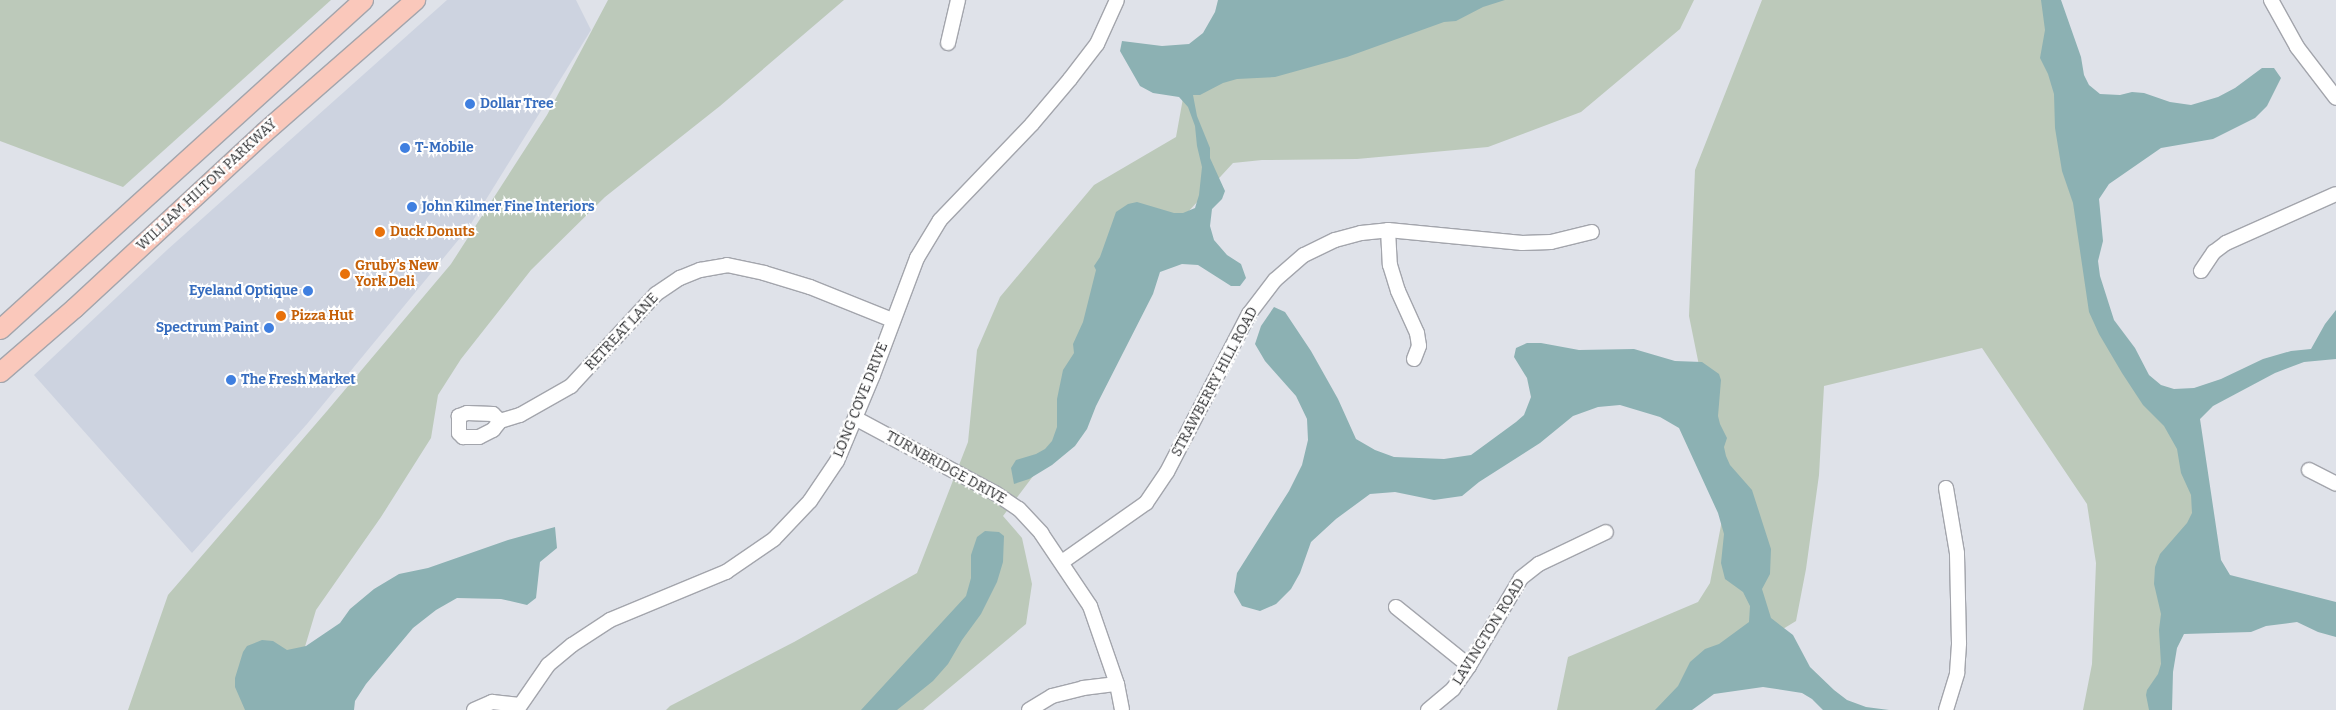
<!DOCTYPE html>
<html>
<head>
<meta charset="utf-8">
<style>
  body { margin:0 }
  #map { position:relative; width:2336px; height:710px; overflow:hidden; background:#dfe2e9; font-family:Bitter,serif }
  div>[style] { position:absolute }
  .built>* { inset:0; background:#cdd3e0 }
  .green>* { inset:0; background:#bcc9ba }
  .water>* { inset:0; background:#8cb1b3 }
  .roads { filter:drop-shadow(1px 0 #a3a5ac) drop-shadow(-1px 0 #a3a5ac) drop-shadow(0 1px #a3a5ac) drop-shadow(0 -1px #a3a5ac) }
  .minor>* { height:14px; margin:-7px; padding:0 7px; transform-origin:7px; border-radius:7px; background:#fff }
  .highway>* { height:19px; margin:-9.5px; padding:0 9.5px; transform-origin:9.5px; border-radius:9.5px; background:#fac8bb }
  .dots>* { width:14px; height:14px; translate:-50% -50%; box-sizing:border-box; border:2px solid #fff; border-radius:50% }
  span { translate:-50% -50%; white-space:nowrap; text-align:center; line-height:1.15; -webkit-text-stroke:4px #fff; paint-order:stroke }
  .shop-label { font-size:14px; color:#366cbe; font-weight:700 }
  .left { translate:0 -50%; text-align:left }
  .right { translate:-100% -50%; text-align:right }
  .street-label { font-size:14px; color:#2c2d2f }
  .food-label { font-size:14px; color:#c56008; font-weight:700 }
</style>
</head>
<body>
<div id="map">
  <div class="built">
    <div style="clip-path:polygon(447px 0,576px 0,591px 30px,469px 227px,307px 424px,192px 553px,34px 375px,167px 250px)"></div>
  </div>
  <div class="green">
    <div style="clip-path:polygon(0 0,331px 0,123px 187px,0 141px)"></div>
    <div style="clip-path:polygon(608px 0,844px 0,720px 106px,605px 197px,531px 270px,461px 359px,438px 395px,431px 438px,381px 517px,316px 610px,286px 710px,128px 710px,168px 595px,327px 411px,451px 264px,547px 115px)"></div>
    <div style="clip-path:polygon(1414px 0,1694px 0,1680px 29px,1581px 112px,1488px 147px,1357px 159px,1262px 160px,1233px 163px,1165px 237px,1071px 426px,1003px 516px,1022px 538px,1032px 584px,1026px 624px,923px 710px,666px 710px,670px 706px,794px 642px,917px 573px,968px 442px,977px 350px,1000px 297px,1094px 185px,1176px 137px,1187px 76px)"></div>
    <div style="clip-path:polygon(1762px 0,2053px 0,2095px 294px,2190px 438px,2201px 527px,2161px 710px,2083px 710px,2092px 664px,2096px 563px,2087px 504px,1982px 348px,1824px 386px,1819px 475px,1806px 569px,1796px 621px,1757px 645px,1671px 710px,1557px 710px,1568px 657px,1698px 602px,1710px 583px,1726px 499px,1689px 316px,1695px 170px)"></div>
  </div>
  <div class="water">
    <div style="clip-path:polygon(1218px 0,1505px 0,1483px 7px,1456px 21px,1444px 22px,1347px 57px,1275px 77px,1237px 79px,1223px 83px,1200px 95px,1193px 95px,1197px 116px,1210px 148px,1210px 158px,1225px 191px,1222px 199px,1212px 209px,1210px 226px,1214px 240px,1227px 255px,1241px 264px,1246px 278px,1240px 286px,1231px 286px,1198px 265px,1182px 264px,1160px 272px,1153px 294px,1096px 406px,1087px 429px,1075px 446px,1052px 465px,1029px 479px,1014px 484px,1011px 468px,1016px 460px,1036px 454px,1045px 449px,1052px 441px,1057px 427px,1057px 399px,1063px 370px,1074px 353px,1073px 344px,1083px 322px,1096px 270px,1094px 266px,1100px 257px,1116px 212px,1128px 204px,1137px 202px,1174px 213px,1183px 213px,1195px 208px,1199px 195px,1202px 167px,1197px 146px,1195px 126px,1188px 107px,1179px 97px,1153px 93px,1140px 86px,1120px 51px,1122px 41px,1162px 46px,1189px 44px,1203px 33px,1215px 12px)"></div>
    <div style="clip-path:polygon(2041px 0,2061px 0,2081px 57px,2084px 75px,2089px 85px,2100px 94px,2120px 95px,2132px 92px,2144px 93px,2170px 102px,2191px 105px,2218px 97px,2235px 88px,2262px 68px,2274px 68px,2281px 78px,2267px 106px,2255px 118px,2213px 139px,2161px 148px,2109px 184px,2099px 199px,2103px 241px,2098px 261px,2100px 276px,2114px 320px,2135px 348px,2149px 375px,2161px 385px,2174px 389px,2194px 388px,2221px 379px,2263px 359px,2291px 351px,2311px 349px,2325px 324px,2336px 310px,2336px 359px,2304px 362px,2275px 373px,2213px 406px,2200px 419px,2221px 560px,2230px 575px,2336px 602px,2336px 637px,2318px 632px,2297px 622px,2266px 626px,2251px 632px,2184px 634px,2177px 648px,2173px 672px,2172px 710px,2149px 710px,2146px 695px,2147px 690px,2158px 674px,2161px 664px,2159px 630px,2161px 614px,2154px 584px,2155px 567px,2160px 554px,2187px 523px,2192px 513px,2191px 495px,2181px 473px,2177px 449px,2164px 426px,2143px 405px,2122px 373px,2099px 334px,2089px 312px,2073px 203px,2062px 171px,2055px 128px,2054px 94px,2048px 74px,2040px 58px,2045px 30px)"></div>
    <div style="clip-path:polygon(1274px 307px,1285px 312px,1311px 351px,1338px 399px,1356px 439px,1375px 450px,1394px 457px,1444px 459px,1471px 455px,1516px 422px,1524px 415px,1531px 397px,1527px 378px,1514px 357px,1516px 348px,1527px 343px,1541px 343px,1579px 350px,1634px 349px,1675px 361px,1702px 362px,1719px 374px,1721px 380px,1718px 416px,1720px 424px,1727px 438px,1724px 447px,1726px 456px,1730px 465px,1752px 490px,1771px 549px,1770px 574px,1762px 589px,1771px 618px,1793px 635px,1810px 667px,1834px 690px,1847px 700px,1866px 707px,1889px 710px,1823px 710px,1812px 699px,1802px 693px,1763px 687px,1714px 694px,1692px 710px,1655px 710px,1678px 686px,1690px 662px,1705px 649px,1719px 644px,1749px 622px,1750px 606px,1743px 592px,1725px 579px,1721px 563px,1724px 534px,1718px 513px,1679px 428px,1660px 417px,1620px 405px,1598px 407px,1573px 416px,1540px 443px,1479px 482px,1462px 496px,1434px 500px,1395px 492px,1370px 494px,1336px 519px,1311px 542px,1300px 573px,1291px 589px,1276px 604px,1260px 611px,1242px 606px,1234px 592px,1237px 573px,1289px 491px,1302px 465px,1308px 440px,1307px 419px,1296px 396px,1265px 361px,1255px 344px,1261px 326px)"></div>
    <div style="clip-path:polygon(555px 527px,557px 548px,540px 562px,536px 598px,527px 605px,501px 599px,457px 598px,436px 610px,413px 628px,366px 684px,355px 701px,354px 710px,245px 710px,235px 687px,235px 678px,243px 652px,247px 646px,262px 640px,273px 641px,287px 650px,306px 646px,340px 623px,350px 609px,374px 589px,399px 574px,428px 568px,508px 540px)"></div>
    <div style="clip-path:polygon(985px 531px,999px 532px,1004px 536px,1003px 562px,997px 582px,981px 614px,962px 640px,948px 664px,933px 681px,897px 710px,861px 710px,966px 596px,971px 578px,971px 555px,977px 537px)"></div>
  </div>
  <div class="roads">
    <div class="minor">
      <div style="left:2271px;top:0;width:54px;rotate:61deg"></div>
      <div style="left:2297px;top:47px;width:64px;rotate:52.6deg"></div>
      <div style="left:948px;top:43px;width:44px;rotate:-76.9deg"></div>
      <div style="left:1388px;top:230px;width:35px;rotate:87deg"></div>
      <div style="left:1390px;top:265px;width:27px;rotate:73deg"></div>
      <div style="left:1398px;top:291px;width:46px;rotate:65.7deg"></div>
      <div style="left:1417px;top:333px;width:13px;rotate:81deg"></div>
      <div style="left:1419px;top:346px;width:14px;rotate:111deg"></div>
      <div style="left:2201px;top:271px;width:23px;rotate:-56deg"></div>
      <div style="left:2214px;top:252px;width:15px;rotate:-37deg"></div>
      <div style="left:2226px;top:243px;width:120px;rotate:-24deg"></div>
      <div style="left:855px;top:418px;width:159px;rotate:28.2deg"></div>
      <div style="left:995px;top:493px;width:29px;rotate:34deg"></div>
      <div style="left:1019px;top:509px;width:33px;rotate:47deg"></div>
      <div style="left:1041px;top:533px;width:88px;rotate:56.1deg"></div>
      <div style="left:1090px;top:606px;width:83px;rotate:70.9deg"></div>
      <div style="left:1117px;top:684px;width:26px;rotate:79deg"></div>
      <div style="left:500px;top:421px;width:10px;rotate:-135deg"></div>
      <div style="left:493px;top:414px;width:26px;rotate:-178deg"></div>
      <div style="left:467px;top:413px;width:9px;rotate:159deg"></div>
      <div style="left:459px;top:416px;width:17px;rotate:90deg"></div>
      <div style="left:459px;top:433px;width:6px;rotate:45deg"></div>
      <div style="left:463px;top:437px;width:16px"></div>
      <div style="left:479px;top:437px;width:16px;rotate:-27deg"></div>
      <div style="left:493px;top:430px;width:11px;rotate:-52deg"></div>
      <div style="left:500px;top:421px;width:21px;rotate:-17deg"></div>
      <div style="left:520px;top:415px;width:59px;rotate:-29.6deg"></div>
      <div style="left:571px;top:386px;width:125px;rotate:-47.3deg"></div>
      <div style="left:656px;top:294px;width:29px;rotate:-34deg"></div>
      <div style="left:680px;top:278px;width:22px;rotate:-22deg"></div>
      <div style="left:700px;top:270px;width:27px;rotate:-10deg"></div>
      <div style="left:727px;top:265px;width:38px;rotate:12deg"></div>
      <div style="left:764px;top:273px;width:48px;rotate:16.9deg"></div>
      <div style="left:810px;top:287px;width:88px;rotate:21.9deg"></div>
      <div style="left:2309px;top:470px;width:30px;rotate:27deg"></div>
      <div style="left:1062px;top:562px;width:103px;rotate:-35.1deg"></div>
      <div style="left:1146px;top:503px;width:37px;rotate:-56deg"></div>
      <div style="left:1167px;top:472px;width:178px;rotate:-62.6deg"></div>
      <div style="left:1249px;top:314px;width:43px;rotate:-52.6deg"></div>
      <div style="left:1275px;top:280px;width:38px;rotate:-41deg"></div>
      <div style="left:1304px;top:255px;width:34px;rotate:-26deg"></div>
      <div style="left:1335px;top:240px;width:27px;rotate:-15deg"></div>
      <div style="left:1361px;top:233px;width:27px;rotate:-6deg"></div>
      <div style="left:1388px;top:230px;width:135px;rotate:5.5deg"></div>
      <div style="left:1522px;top:243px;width:29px;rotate:-2deg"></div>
      <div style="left:1551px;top:242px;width:42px;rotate:-13.7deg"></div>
      <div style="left:1396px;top:607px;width:94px;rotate:38.9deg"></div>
      <div style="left:474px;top:710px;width:20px;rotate:-24deg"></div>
      <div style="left:492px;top:702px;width:28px;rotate:6deg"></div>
      <div style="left:517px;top:710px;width:55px;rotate:-55.4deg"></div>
      <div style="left:548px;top:665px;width:31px;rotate:-40deg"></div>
      <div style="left:572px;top:645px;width:45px;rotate:-33.3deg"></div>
      <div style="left:610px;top:620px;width:126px;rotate:-22.5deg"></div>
      <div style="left:726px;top:572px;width:58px;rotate:-34.5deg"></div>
      <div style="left:774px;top:539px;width:52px;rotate:-46.5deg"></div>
      <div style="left:810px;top:501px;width:48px;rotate:-56deg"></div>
      <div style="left:837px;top:461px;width:93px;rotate:-67.3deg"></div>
      <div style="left:873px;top:375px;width:125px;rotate:-69.4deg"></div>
      <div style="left:917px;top:258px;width:44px;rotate:-58.8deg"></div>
      <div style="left:940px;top:220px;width:133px;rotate:-46.2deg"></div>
      <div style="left:1032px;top:124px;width:59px;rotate:-49.8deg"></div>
      <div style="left:1070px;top:79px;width:44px;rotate:-52.4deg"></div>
      <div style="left:1097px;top:44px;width:48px;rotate:-65.6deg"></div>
      <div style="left:1029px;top:710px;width:27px;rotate:-31deg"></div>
      <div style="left:1052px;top:696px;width:32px;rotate:-14deg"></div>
      <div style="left:1083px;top:688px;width:34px;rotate:-7deg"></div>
      <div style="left:1428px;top:710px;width:33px;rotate:-40deg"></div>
      <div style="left:1453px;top:689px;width:28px;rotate:-55deg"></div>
      <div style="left:1469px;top:666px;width:102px;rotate:-59.4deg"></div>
      <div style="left:1521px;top:578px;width:23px;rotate:-38deg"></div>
      <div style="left:1539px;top:564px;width:74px;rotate:-25.5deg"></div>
      <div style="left:1946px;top:710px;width:39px;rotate:-73deg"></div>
      <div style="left:1957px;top:673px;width:30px;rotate:-86deg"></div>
      <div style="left:1959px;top:643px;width:90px;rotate:-91.3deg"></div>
      <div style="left:1957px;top:553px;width:66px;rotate:-99.6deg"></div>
    </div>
    <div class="highway">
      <div style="left:0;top:329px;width:490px;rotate:-42.2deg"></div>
      <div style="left:0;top:372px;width:98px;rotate:-40.9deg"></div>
      <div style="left:74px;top:308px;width:259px;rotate:-42.8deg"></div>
      <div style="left:264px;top:132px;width:201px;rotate:-41.2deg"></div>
    </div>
  </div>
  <div class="dots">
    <div style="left:470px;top:104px;background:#3f7fe0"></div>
    <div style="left:405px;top:148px;background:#3f7fe0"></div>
    <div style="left:412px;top:207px;background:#3f7fe0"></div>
    <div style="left:380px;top:232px;background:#e8710a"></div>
    <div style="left:345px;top:274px;background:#e8710a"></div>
    <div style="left:308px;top:291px;background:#3f7fe0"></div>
    <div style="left:281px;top:316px;background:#e8710a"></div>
    <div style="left:269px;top:328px;background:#3f7fe0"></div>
    <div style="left:231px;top:380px;background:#3f7fe0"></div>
  </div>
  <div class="shop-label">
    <span class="left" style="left:480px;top:104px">Dollar Tree</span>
    <span class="left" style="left:415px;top:148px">T-Mobile</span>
    <span class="left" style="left:422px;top:207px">John Kilmer Fine Interiors</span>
    <span class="right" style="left:298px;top:291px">Eyeland Optique</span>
    <span class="right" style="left:259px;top:328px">Spectrum Paint</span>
    <span class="left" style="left:241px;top:380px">The Fresh Market</span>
  </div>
  <div class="street-label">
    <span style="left:207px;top:185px;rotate:-43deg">WILLIAM HILTON PARKWAY</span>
    <span style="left:622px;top:332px;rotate:-47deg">RETREAT LANE</span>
    <span style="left:1215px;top:382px;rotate:-62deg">STRAWBERRY HILL ROAD</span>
    <span style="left:861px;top:400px;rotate:-68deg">LONG COVE DRIVE</span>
    <span style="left:946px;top:468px;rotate:29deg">TURNBRIDGE DRIVE</span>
    <span style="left:1489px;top:632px;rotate:-58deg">LAVINGTON ROAD</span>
  </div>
  <div class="food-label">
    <span class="left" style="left:390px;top:232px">Duck Donuts</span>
    <span class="left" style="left:355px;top:274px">Gruby's New<br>York Deli</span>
    <span class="left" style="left:291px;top:316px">Pizza Hut</span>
  </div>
</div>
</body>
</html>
